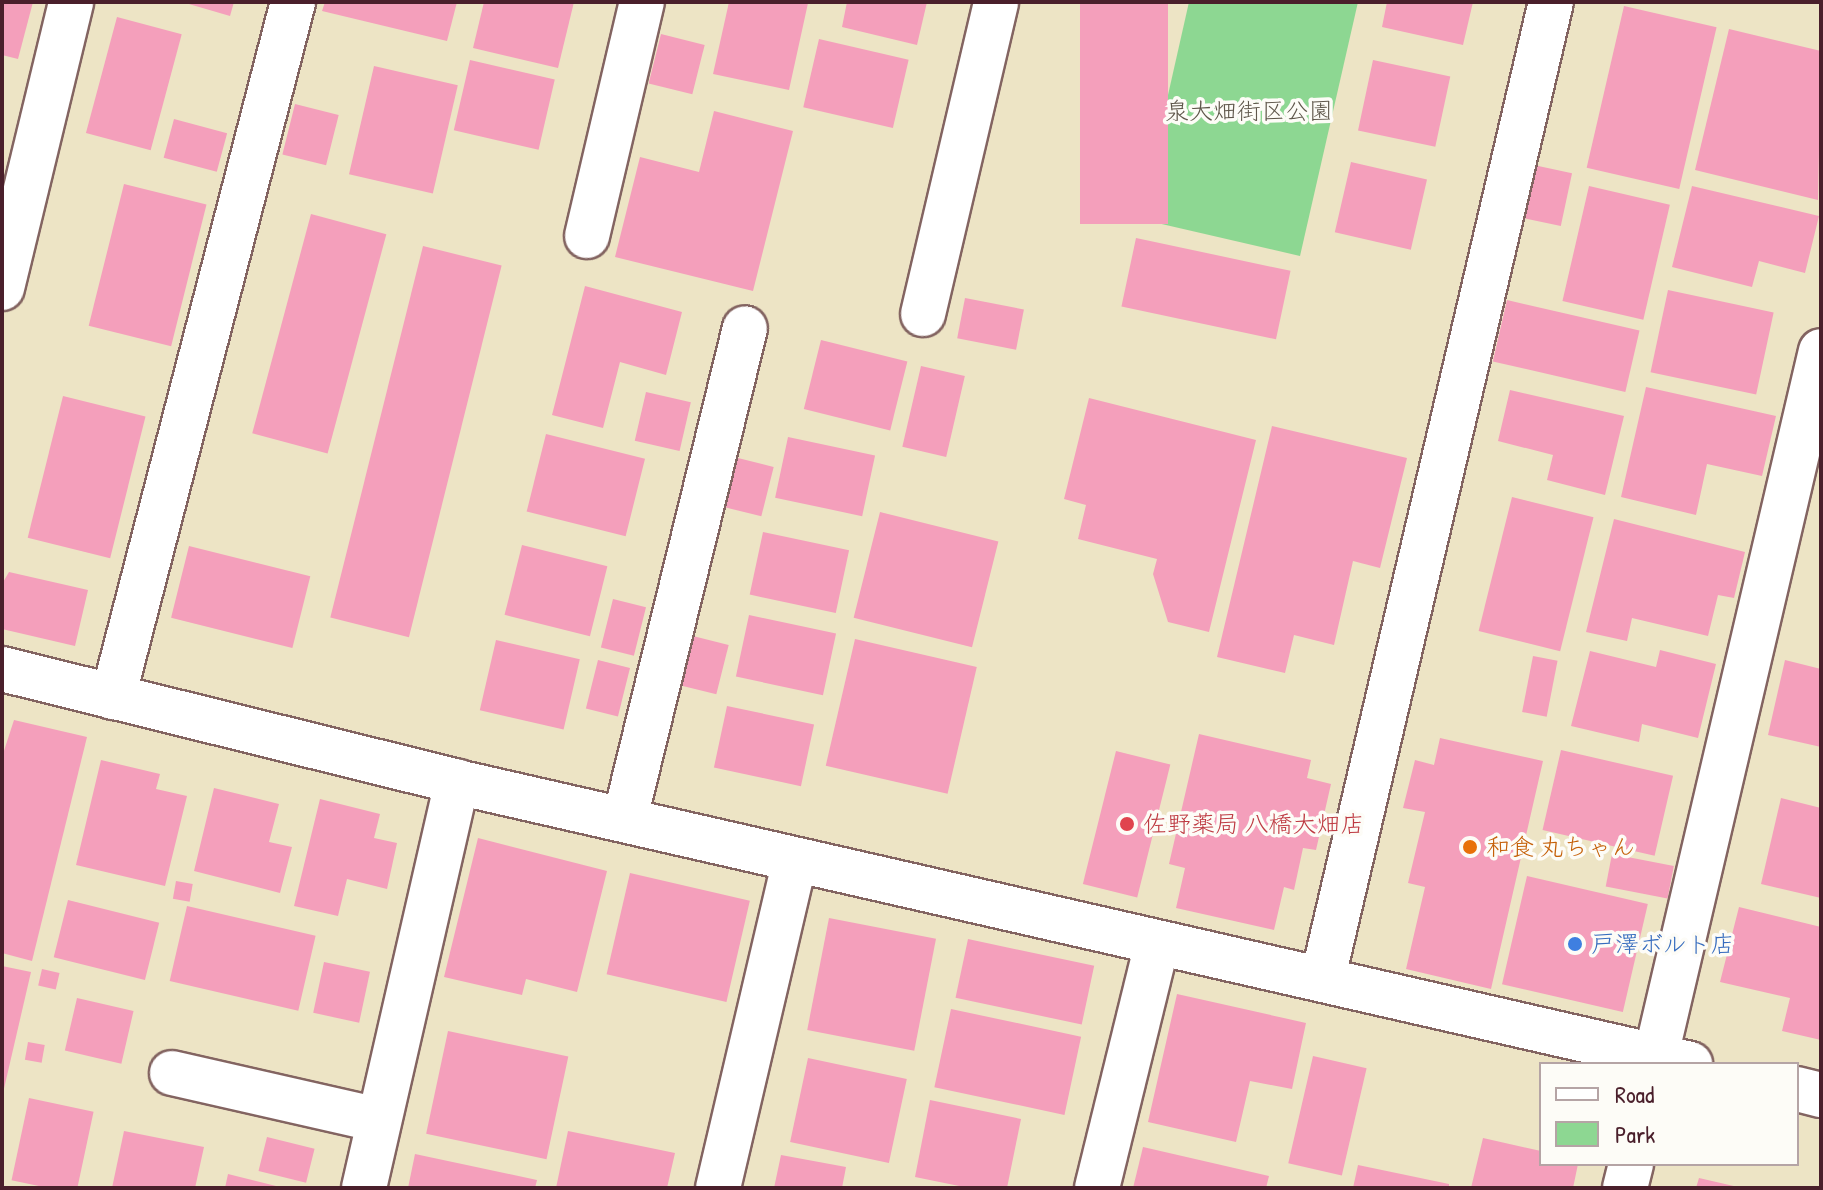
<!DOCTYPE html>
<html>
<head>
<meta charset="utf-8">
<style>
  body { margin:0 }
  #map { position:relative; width:1823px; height:1190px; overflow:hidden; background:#ede4c5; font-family:"Patrick Hand","Klee One",sans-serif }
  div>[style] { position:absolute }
  .green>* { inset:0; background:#8dd792 }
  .building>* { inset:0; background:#f49fbb; transform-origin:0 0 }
  .roads { filter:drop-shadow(2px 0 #836461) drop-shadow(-2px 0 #836461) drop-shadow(0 2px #836461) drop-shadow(0 -2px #836461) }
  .minor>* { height:44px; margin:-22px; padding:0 22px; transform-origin:22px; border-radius:22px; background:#fff }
  .dots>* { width:22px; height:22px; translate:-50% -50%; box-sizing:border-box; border:4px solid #fdfcf7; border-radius:50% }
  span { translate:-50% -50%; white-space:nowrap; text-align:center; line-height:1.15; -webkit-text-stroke:7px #fdfcf7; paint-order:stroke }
  .park-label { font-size:24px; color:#5e564a }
  .health-label { font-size:24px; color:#be3a42 }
  .left { translate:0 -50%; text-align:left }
  .food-label { font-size:24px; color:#c56008 }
  .shop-label { font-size:24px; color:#366cbe }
  .frame { position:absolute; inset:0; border:4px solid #4a1f2b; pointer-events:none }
  .legend { position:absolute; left:1539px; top:1062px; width:260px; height:104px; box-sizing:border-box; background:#fdfcf7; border:2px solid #b5a4a5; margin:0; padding:10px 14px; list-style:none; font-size:24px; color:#4a1f2b }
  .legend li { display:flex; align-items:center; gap:16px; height:40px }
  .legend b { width:40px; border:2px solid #b5a4a5 }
</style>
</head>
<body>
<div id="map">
  <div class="green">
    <div style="clip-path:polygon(1189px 2px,1358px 2px,1300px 256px,1140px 219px)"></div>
  </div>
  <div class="building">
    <div style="clip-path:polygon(2px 2px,33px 2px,18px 59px,2px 55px)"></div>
    <div style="clip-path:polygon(182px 2px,234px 2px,230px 16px)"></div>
    <div style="clip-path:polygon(325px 2px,457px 2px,447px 41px,322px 11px)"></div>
    <div style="clip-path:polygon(484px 2px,574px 2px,558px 68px,473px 48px)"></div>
    <div style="clip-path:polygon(729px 2px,808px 3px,789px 90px,713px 74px)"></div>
    <div style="clip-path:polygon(847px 2px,927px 2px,917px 45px,842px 27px)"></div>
    <div style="left:1080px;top:2px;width:88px;height:222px"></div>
    <div style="clip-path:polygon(1387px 2px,1473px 2px,1463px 45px,1382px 27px)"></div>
    <div style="left:1624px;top:6px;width:95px;height:166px;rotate:13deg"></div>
    <div style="left:117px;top:17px;width:67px;height:120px;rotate:15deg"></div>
    <div style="clip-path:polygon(1729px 29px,1821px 51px,1818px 200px,1695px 170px)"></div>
    <div style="left:661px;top:34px;width:45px;height:51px;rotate:14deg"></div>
    <div style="left:819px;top:39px;width:92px;height:70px;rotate:13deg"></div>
    <div style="left:470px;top:60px;width:87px;height:72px;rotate:13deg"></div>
    <div style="left:1373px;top:60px;width:79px;height:72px;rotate:12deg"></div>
    <div style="left:374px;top:66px;width:86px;height:111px;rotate:13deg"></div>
    <div style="left:295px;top:104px;width:45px;height:52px;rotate:14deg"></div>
    <div style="clip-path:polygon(714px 111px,793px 131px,753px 291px,615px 257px,640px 157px,699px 172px)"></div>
    <div style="left:174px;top:119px;width:55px;height:40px;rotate:15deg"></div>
    <div style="left:1351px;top:162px;width:78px;height:72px;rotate:13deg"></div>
    <div style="left:1529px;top:164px;width:44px;height:54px;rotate:12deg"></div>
    <div style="left:124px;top:184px;width:85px;height:146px;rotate:14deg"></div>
    <div style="left:1589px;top:186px;width:83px;height:118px;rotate:13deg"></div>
    <div style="clip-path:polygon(1692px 186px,1819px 216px,1805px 273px,1759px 261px,1752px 287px,1672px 267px)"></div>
    <div style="left:311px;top:214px;width:78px;height:227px;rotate:15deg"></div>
    <div style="left:1136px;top:238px;width:158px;height:70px;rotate:12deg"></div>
    <div style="left:423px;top:246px;width:81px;height:383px;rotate:14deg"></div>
    <div style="clip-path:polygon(585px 286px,682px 312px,666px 375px,620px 362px,603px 428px,552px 415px)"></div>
    <div style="left:1668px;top:290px;width:108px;height:84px;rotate:12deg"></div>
    <div style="left:965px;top:298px;width:60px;height:41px;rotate:11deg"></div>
    <div style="left:1507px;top:300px;width:136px;height:63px;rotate:13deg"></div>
    <div style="left:821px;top:340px;width:89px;height:71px;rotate:14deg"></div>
    <div style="left:921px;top:366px;width:45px;height:83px;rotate:13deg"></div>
    <div style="clip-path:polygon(1646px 387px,1776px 416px,1762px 476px,1707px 464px,1696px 515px,1621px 497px)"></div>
    <div style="clip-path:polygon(1510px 390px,1624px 416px,1605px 495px,1547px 480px,1553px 455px,1498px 441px)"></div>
    <div style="left:646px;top:392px;width:46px;height:50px;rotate:13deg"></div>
    <div style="left:63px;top:396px;width:85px;height:146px;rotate:14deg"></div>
    <div style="clip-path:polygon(1089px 398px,1256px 440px,1209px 632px,1168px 622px,1153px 574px,1157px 559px,1078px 539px,1086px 505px,1064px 499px)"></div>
    <div style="clip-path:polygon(1272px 426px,1407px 458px,1380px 568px,1353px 561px,1334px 645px,1294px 635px,1285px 673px,1217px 657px)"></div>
    <div style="left:546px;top:434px;width:102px;height:80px;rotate:14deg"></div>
    <div style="left:788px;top:437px;width:89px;height:62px;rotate:12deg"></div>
    <div style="left:730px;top:456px;width:45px;height:51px;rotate:14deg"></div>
    <div style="left:1512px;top:497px;width:84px;height:138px;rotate:14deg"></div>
    <div style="left:880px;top:512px;width:122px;height:109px;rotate:14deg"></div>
    <div style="clip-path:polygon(1614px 519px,1745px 552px,1734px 598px,1718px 595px,1708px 636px,1632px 618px,1627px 641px,1586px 632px)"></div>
    <div style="left:763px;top:532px;width:88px;height:64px;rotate:12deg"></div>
    <div style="left:522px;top:545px;width:88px;height:72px;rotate:14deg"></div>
    <div style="left:189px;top:546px;width:125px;height:74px;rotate:14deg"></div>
    <div style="clip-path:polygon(9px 572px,88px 590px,75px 646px,2px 629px,2px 584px)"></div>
    <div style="left:613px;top:599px;width:34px;height:50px;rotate:14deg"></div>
    <div style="left:749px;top:615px;width:89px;height:63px;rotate:12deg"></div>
    <div style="left:685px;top:634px;width:45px;height:51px;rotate:14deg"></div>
    <div style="left:855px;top:639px;width:125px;height:130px;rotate:13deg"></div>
    <div style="left:496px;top:640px;width:86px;height:72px;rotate:13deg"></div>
    <div style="clip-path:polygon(1660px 650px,1716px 664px,1698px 738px,1642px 724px,1639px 742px,1571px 726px,1590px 651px,1656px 667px)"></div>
    <div style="left:1533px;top:656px;width:25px;height:57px;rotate:11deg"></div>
    <div style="left:598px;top:660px;width:33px;height:50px;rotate:14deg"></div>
    <div style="clip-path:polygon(1785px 660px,1821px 669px,1821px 747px,1768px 735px)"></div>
    <div style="left:727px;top:706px;width:89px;height:63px;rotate:12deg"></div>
    <div style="clip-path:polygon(14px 720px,87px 737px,32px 961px,2px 953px,2px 757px)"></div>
    <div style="clip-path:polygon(1199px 734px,1311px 760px,1307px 778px,1331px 784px,1316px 850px,1303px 848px,1294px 890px,1284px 887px,1274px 930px,1176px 908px,1185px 868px,1169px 864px)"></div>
    <div style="clip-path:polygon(1440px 738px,1543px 761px,1491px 989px,1406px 969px,1425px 887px,1408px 883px,1425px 812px,1403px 808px,1415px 760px,1434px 765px)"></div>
    <div style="left:1561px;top:750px;width:115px;height:82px;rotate:13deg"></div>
    <div style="left:1116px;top:751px;width:56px;height:137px;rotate:14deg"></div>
    <div style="clip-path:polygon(101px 760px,160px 774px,156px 789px,187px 796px,165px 886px,76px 865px)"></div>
    <div style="clip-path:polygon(214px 788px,279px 804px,269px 842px,292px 847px,280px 893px,194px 871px)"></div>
    <div style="clip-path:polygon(1781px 798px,1821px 808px,1821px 898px,1761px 884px)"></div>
    <div style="clip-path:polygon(320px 799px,380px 814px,374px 838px,397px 843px,387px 889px,347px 879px,338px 916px,294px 906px)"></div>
    <div style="clip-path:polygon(478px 838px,607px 871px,577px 992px,526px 979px,522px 995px,444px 977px)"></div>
    <div style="left:1612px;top:854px;width:63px;height:33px;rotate:11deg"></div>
    <div style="left:630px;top:873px;width:123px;height:104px;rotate:13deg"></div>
    <div style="left:1527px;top:876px;width:124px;height:111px;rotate:13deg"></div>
    <div style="left:176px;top:881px;width:17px;height:18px;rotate:10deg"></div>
    <div style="left:68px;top:900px;width:94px;height:59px;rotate:14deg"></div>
    <div style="left:187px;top:906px;width:132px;height:77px;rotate:13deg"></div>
    <div style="clip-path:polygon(1739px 907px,1821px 927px,1821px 1040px,1782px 1031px,1790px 998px,1720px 982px)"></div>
    <div style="left:829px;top:918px;width:109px;height:114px;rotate:11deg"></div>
    <div style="left:968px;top:939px;width:129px;height:60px;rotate:12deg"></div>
    <div style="left:324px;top:962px;width:47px;height:52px;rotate:12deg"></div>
    <div style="clip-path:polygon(2px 966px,31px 972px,3px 1093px,2px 1092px)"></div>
    <div style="left:42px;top:969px;width:18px;height:17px;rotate:13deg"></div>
    <div style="clip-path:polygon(1177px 994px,1306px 1023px,1292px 1089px,1250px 1081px,1236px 1142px,1148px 1122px)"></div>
    <div style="left:77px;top:998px;width:58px;height:54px;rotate:13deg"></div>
    <div style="left:951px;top:1009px;width:133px;height:80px;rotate:12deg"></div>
    <div style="left:448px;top:1031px;width:123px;height:105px;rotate:12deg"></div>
    <div style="left:28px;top:1042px;width:17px;height:18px;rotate:10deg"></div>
    <div style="left:1313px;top:1056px;width:55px;height:110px;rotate:13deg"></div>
    <div style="left:808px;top:1058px;width:101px;height:86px;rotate:12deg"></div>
    <div style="left:29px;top:1098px;width:66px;height:84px;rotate:12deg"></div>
    <div style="clip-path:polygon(930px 1100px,1021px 1119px,1007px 1188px,969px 1188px,915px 1177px)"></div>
    <div style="clip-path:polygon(124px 1131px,204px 1147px,195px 1188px,112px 1188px)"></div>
    <div style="clip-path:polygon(568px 1131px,675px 1153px,667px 1188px,556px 1188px)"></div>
    <div style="left:267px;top:1137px;width:49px;height:35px;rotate:14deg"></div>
    <div style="clip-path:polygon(1483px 1138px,1541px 1151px,1541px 1164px,1578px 1164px,1573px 1188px,1471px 1188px)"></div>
    <div style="clip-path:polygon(1143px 1147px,1269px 1176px,1266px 1188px,1133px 1188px)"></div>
    <div style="clip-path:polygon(415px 1154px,537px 1180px,535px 1188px,408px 1188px)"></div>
    <div style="clip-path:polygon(781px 1155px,846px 1167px,842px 1188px,774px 1188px)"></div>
    <div style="clip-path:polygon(1358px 1165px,1449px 1184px,1449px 1188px,1353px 1188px)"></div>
    <div style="clip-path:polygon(228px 1174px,280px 1187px,280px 1188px,225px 1188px)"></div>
    <div style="clip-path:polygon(1699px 1178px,1738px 1187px,1738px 1188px,1696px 1188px)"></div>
  </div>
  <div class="roads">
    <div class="minor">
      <div style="left:587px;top:236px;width:240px;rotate:-76.8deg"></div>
      <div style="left:2px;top:288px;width:294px;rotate:-76.4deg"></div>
      <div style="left:923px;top:314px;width:320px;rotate:-76.8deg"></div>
      <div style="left:2px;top:669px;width:469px;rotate:13.9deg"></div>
      <div style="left:457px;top:782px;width:1265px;rotate:12.88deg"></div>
      <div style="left:113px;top:697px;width:718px;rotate:-75.48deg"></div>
      <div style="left:625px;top:818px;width:504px;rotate:-76.24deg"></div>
      <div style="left:1323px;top:977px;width:1001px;rotate:-76.84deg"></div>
      <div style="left:1654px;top:1064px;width:732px;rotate:-76.82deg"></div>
      <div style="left:172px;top:1073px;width:212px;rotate:12.8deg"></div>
      <div style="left:1797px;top:1089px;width:25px;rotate:14deg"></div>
      <div style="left:364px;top:1188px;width:417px;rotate:-77.1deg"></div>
      <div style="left:718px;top:1188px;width:337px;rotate:-76.8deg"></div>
      <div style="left:1097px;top:1188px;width:251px;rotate:-76.2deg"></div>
      <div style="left:1625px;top:1188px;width:25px;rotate:-76deg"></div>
    </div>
  </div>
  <div class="dots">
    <div style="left:1127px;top:824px;background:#e0444e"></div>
    <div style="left:1470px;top:847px;background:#e8710a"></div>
    <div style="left:1575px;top:944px;background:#3f7fe0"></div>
  </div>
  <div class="park-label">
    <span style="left:1249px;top:111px">泉大畑街区公園</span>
  </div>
  <div class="health-label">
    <span class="left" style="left:1143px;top:824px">佐野薬局 八橋大畑店</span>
  </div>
  <div class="food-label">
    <span class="left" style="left:1486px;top:847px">和食 丸ちゃん</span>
  </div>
  <div class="shop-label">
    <span class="left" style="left:1591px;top:944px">戸澤ボルト店</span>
  </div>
  <div class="frame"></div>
  <ul class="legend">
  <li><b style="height:10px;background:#fff"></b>Road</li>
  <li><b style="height:22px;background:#8dd792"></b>Park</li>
  </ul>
</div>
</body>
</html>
